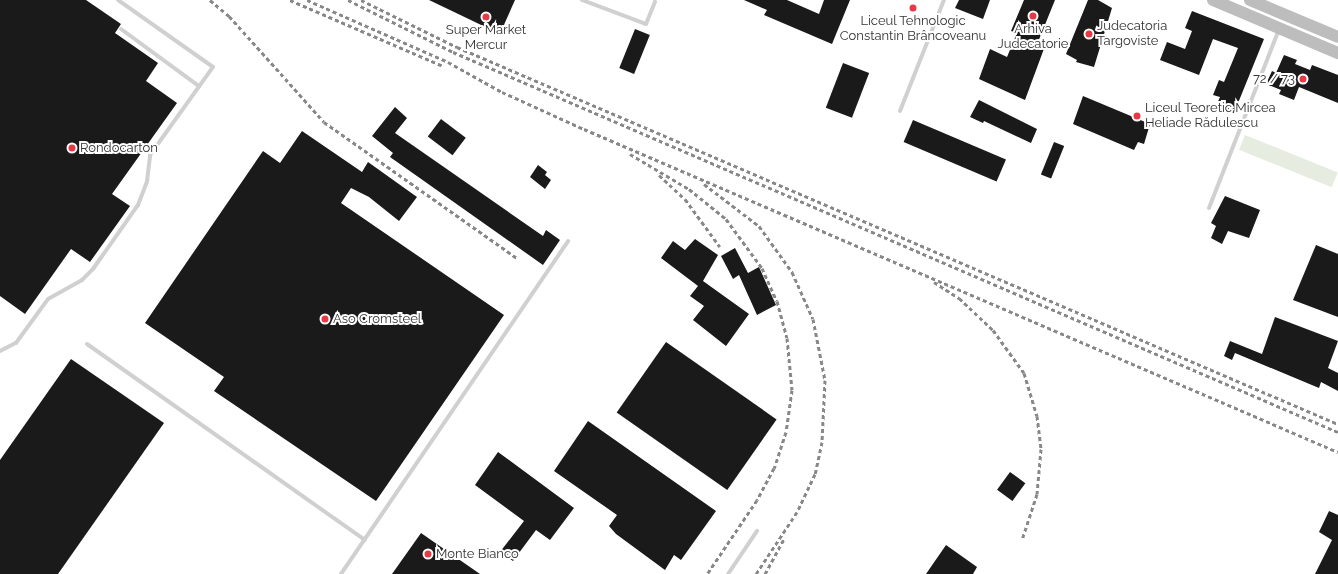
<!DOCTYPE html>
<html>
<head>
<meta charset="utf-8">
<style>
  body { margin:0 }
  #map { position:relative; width:1338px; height:574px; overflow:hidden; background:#fff; font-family:Raleway,sans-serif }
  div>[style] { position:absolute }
  .green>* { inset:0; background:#e6ecdf; transform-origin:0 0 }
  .building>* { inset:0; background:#1a1a1a; transform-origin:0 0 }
  .service>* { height:4px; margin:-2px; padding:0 2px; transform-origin:2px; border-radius:2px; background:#d0d0d0 }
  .secondary>* { height:12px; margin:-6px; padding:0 6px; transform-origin:6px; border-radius:6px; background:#bdbdbd }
  .rail>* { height:3px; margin-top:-1.5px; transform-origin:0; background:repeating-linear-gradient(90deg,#888 0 4px,transparent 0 7px) }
  .dots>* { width:11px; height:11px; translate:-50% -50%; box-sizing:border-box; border:2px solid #fff; border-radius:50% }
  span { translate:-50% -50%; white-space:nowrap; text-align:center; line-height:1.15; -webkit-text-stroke:4px #fff; paint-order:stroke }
  .poi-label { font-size:13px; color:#333 }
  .left { translate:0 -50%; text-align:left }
  .right { translate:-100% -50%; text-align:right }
</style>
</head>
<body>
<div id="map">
  <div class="green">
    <div style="left:1245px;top:135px;width:100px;height:16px;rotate:22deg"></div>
  </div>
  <div class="building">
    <div style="clip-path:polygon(0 0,86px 0,121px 24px,115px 33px,158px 63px,146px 81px,177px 103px,112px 194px,130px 206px,90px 262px,71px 249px,25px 314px,0 296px)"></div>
    <div style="clip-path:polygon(429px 0,515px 0,500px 34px)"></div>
    <div style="clip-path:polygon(744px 0,787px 0,819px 14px,824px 0,850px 0,832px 44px,764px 15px,767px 10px)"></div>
    <div style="clip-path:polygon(959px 0,990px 0,983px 19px,955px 8px)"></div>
    <div style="clip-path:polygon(1024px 0,1055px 0,1038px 42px,1045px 46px,1025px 100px,979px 79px,990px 49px,1007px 57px,1017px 33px,1011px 31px)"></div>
    <div style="clip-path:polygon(1088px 0,1098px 0,1112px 8px,1094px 67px,1076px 62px,1077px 60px,1066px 54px)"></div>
    <div style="clip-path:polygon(1192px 11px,1264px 39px,1234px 113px,1216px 106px,1220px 97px,1213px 95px,1219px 80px,1224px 82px,1238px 48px,1213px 39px,1199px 75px,1160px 60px,1167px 42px,1185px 49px,1192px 31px,1185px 28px)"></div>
    <div style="left:635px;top:29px;width:16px;height:42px;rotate:22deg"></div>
    <div style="clip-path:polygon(1284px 55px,1297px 60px,1295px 64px,1310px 70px,1312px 65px,1338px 75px,1338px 103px,1299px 87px,1294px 100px,1279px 94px,1281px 90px,1266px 84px,1272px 71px,1276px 73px)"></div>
    <div style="left:843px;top:63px;width:28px;height:48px;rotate:21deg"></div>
    <div style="clip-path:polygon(1083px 96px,1150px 124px,1144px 144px,1138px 142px,1134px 150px,1073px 124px)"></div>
    <div style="clip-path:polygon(979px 100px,1037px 129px,1031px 143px,984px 121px,983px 123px,970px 117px)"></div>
    <div style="clip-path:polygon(395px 107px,407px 118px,395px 133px,543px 236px,546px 230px,560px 240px,543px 265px,390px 157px,393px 153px,372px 136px)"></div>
    <div style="left:441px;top:119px;width:31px;height:22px;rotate:37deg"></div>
    <div style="left:913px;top:120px;width:101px;height:24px;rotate:23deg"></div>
    <div style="clip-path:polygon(302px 131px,362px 172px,368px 162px,417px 197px,399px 221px,369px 197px,351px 188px,341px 203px,504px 315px,376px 501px,214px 391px,224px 377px,145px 323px,263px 151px,280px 163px)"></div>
    <div style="left:1054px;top:142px;width:11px;height:35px;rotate:22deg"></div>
    <div style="clip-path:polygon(538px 165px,547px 172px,545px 175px,551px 180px,545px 189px,530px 177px)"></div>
    <div style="clip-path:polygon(1225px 196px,1260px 210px,1249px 238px,1228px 231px,1222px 244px,1211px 238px,1216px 226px,1211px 223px)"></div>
    <div style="clip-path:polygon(695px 239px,718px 255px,703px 281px,749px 314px,726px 346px,693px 320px,704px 306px,690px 296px,698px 286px,661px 258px,673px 241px,685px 250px)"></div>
    <div style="clip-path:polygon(1316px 245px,1338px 254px,1338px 317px,1293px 300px)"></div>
    <div style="clip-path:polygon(735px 248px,748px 273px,759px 267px,776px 305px,757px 315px,739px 275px,733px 279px,721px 256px)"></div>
    <div style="clip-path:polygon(1275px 317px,1338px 341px,1328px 368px,1338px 373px,1338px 391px,1321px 382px,1319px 388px,1235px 353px,1232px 360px,1224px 356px,1230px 341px,1262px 354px)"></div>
    <div style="left:666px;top:342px;width:135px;height:86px;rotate:35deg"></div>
    <div style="clip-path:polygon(71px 359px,164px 423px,58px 574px,0 574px,0 460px)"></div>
    <div style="clip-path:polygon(588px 421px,716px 511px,681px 560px,674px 555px,665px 570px,616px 534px,609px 526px,617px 515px,554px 471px)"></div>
    <div style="clip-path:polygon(498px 452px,574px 508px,550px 540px,536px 530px,513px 561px,500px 552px,524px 521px,475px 485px)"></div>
    <div style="left:1010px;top:472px;width:19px;height:22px;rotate:36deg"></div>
    <div style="clip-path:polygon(1329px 511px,1338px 515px,1338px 574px,1315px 574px,1332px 540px,1319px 532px)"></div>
    <div style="clip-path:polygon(421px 533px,480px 574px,392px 574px)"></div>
    <div style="clip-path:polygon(946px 545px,977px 567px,973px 574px,926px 574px)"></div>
  </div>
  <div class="service">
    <div style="left:582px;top:0;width:68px;rotate:20.6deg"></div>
    <div style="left:646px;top:24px;width:24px;rotate:-68deg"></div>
    <div style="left:121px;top:29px;width:97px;rotate:36.2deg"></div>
    <div style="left:900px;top:111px;width:119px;rotate:-68.4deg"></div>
    <div style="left:1209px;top:208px;width:192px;rotate:-68.6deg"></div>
    <div style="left:87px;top:344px;width:340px;rotate:35.2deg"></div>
    <div style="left:0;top:351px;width:18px;rotate:-27deg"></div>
    <div style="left:16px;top:343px;width:54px;rotate:-54deg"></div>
    <div style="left:48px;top:299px;width:39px;rotate:-29deg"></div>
    <div style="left:82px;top:280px;width:16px;rotate:-45deg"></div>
    <div style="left:93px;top:269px;width:78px;rotate:-54.9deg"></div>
    <div style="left:138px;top:205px;width:26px;rotate:-69deg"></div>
    <div style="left:147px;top:181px;width:26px;rotate:-83deg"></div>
    <div style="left:150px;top:155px;width:108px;rotate:-54.4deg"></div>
    <div style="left:213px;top:67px;width:116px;rotate:-144.8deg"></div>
    <div style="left:341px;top:574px;width:403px;rotate:-55.7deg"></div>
    <div style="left:728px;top:574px;width:52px;rotate:-56deg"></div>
  </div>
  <div class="secondary">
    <div style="left:1213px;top:0;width:136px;rotate:23deg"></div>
    <div style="left:1250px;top:0;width:95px;rotate:22.8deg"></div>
  </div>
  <div class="rail">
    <div style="left:210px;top:0;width:25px;rotate:40deg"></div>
    <div style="left:229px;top:16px;width:142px;rotate:48.1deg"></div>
    <div style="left:324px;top:122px;width:236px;rotate:35.2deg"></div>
    <div style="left:290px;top:0;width:167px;rotate:23.3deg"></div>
    <div style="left:307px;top:0;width:154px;rotate:23.7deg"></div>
    <div style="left:448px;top:62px;width:62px;rotate:29.1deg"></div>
    <div style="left:502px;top:92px;width:90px;rotate:24.3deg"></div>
    <div style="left:584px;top:129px;width:820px;rotate:23.19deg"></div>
    <div style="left:348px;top:0;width:117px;rotate:26.3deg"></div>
    <div style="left:453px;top:52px;width:963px;rotate:23.24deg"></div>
    <div style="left:361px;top:0;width:107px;rotate:26.1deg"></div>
    <div style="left:457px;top:47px;width:958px;rotate:23.17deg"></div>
    <div style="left:630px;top:154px;width:69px;rotate:30.7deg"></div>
    <div style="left:689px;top:189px;width:48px;rotate:39deg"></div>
    <div style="left:726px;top:219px;width:61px;rotate:53.7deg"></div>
    <div style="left:762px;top:268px;width:36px;rotate:66deg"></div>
    <div style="left:777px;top:301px;width:38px;rotate:75deg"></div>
    <div style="left:787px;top:338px;width:52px;rotate:84.5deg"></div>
    <div style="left:792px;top:390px;width:42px;rotate:98.1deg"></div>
    <div style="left:786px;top:432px;width:38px;rotate:108deg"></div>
    <div style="left:774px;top:468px;width:36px;rotate:118deg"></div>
    <div style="left:757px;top:500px;width:89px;rotate:124deg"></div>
    <div style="left:659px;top:175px;width:35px;rotate:43deg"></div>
    <div style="left:685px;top:199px;width:59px;rotate:53.9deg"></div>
    <div style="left:704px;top:184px;width:69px;rotate:37.4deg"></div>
    <div style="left:759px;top:226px;width:57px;rotate:54.3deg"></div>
    <div style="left:792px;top:272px;width:51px;rotate:65.9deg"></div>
    <div style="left:813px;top:319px;width:62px;rotate:78.9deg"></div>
    <div style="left:825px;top:380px;width:62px;rotate:92.8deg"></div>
    <div style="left:822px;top:442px;width:33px;rotate:102deg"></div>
    <div style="left:815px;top:474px;width:42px;rotate:115.3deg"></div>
    <div style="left:797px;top:512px;width:74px;rotate:123.5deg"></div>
    <div style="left:934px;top:282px;width:30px;rotate:33deg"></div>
    <div style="left:959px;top:298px;width:47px;rotate:43.3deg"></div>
    <div style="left:993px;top:330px;width:53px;rotate:54.2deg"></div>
    <div style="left:1024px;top:373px;width:45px;rotate:73.2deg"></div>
    <div style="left:1037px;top:416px;width:33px;rotate:83deg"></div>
    <div style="left:1041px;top:449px;width:45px;rotate:95.1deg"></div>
    <div style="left:1037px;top:494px;width:48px;rotate:108.1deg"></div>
    <div style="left:765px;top:574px;width:42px;rotate:-61.6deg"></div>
  </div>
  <div class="dots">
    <div style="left:913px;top:8px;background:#e63946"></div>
    <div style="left:1033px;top:16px;background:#e63946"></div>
    <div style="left:486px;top:17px;background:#e63946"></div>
    <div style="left:1089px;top:34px;background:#e63946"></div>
    <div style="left:1303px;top:79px;background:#e63946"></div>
    <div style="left:1137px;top:116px;background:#e63946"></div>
    <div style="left:72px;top:148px;background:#e63946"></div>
    <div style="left:325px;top:319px;background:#e63946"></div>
    <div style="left:428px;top:554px;background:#e63946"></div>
  </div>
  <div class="poi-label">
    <span style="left:913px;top:29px">Liceul Tehnologic<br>Constantin Brâncoveanu</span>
    <span class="left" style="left:1097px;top:34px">Judecatoria<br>Targoviste</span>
    <span style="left:1033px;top:37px">Arhiva<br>Judecatorie</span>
    <span style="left:486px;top:38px">Super Market<br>Mercur</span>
    <span class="right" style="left:1295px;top:79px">72 / 73</span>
    <span class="left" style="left:1145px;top:116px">Liceul Teoretic Mircea<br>Heliade Rădulescu</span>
    <span class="left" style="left:80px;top:148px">Rondocarton</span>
    <span class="left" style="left:333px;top:319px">Aso Cromsteel</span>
    <span class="left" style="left:436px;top:554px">Monte Bianco</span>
  </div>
</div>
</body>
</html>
